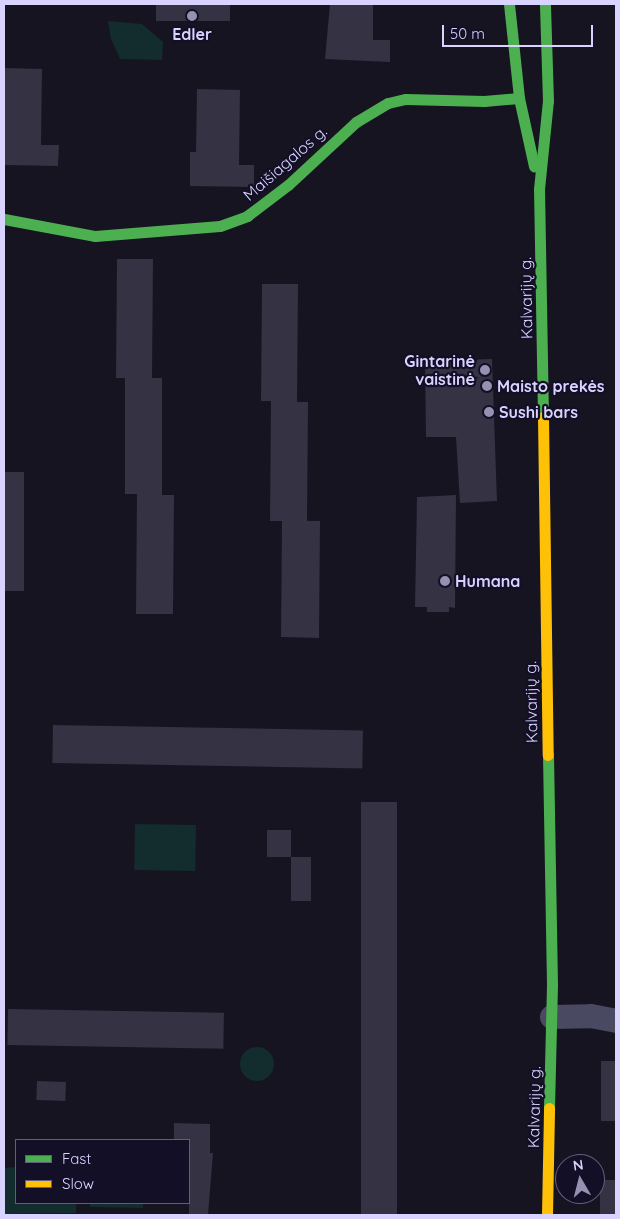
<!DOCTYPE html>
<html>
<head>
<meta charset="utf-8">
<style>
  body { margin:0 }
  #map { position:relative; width:620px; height:1219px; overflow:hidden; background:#161421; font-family:Quicksand,sans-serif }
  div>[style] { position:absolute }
  .green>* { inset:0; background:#132c2d; transform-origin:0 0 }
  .round { border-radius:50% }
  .building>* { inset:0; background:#343243; transform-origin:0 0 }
  .street>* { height:24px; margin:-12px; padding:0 12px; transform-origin:12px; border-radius:12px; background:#4a4962 }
  .fast>* { height:11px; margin:-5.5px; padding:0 5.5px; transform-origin:5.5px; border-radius:5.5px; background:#4caf50 }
  .slow>* { height:11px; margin:-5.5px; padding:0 5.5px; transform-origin:5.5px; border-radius:5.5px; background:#ffc107 }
  .dots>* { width:14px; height:14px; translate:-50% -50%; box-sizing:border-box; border:2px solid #130f26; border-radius:50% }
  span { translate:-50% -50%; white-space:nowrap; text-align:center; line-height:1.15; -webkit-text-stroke:4.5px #130f26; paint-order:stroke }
  .poi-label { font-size:16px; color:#d9d4ff; font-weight:700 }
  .right { translate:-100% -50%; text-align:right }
  .left { translate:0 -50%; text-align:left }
  .street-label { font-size:16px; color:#d9d4ff }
  .frame { position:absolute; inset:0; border:5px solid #d9d4ff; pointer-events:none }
  .legend { position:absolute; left:15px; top:1139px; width:175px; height:65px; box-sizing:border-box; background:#130f26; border:1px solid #625e7d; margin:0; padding:6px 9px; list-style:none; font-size:15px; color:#d9d4ff }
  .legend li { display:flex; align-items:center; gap:10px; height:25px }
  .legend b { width:25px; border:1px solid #625e7d }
  .north { position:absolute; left:555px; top:1154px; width:50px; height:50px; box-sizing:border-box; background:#130f26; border:1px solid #625e7d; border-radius:50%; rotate:352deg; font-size:14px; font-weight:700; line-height:20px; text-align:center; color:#d9d4ff }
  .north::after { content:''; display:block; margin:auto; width:18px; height:22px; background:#9591b1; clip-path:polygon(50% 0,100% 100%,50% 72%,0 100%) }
  .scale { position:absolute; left:442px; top:25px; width:151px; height:22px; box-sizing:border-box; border:2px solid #d9d4ff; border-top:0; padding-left:6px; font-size:15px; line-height:18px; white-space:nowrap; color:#d9d4ff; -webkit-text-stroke:4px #130f26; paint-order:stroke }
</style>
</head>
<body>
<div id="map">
  <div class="green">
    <div style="clip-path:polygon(108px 21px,142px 24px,163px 42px,162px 60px,120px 59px,111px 39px)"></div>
    <div style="left:135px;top:824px;width:61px;height:46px;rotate:1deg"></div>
    <div class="round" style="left:240px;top:1047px;width:34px;height:34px"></div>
    <div style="clip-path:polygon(16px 1167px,16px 1203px,76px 1203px,76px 1213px,4px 1214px,4px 1168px)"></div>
    <div style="clip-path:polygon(90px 1203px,143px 1203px,143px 1208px,90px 1207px)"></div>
  </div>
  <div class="building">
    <div style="left:156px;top:4px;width:74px;height:17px"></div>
    <div style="clip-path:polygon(330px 4px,373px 4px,373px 40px,390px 40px,390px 62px,325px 59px)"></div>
    <div style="clip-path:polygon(4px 68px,42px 69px,41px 145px,59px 145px,58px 166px,4px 165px)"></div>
    <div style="clip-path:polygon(197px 89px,240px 90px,239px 165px,254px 165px,254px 187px,190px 186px,190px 152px,196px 152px)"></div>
    <div style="clip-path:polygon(117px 259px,153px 259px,152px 378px,162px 378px,162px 495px,174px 495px,173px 614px,136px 614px,137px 494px,125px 494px,125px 378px,116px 378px)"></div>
    <div style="clip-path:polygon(262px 284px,298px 284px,297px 402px,308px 402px,307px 521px,320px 521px,319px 638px,281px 637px,282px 521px,270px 521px,271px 401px,261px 401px)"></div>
    <div style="clip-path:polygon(492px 359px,497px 501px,460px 503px,456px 437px,426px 437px,425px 361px)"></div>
    <div style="left:4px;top:472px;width:20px;height:119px"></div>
    <div style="clip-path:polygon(456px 495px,455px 608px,449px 607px,449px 612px,427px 612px,427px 607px,415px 607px,417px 497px)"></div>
    <div style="left:53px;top:725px;width:310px;height:38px;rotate:1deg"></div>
    <div style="left:361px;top:802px;width:36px;height:413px"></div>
    <div style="left:267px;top:830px;width:24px;height:27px"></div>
    <div style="left:291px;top:857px;width:20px;height:44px"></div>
    <div style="left:8px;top:1009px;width:216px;height:36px;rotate:1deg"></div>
    <div style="left:601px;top:1061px;width:15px;height:60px"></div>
    <div style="left:37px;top:1081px;width:29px;height:19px;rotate:2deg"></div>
    <div style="clip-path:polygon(174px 1123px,210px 1124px,210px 1153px,213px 1153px,208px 1215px,189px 1215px,189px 1140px,174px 1140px)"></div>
    <div style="left:600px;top:1180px;width:16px;height:35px"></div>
  </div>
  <div class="street">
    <div style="left:552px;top:1017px;width:39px;rotate:-1deg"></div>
    <div style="left:591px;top:1016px;width:25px;rotate:11deg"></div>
  </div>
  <div class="fast">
    <div style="left:509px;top:4px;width:95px;rotate:83.9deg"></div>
    <div style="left:519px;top:98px;width:70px;rotate:77.6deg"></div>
    <div style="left:4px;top:219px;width:93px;rotate:10.6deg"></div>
    <div style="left:95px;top:236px;width:125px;rotate:-4.6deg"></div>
    <div style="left:220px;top:226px;width:29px;rotate:-20deg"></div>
    <div style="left:247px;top:216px;width:51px;rotate:-37.1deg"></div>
    <div style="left:288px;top:185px;width:93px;rotate:-42.8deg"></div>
    <div style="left:356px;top:122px;width:37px;rotate:-31deg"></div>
    <div style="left:388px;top:103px;width:18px;rotate:-13deg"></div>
    <div style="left:406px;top:99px;width:78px;rotate:1.5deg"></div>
    <div style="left:484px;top:101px;width:35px;rotate:-5deg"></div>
    <div style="left:543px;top:417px;width:228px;rotate:-91deg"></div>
    <div style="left:539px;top:189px;width:88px;rotate:-84.2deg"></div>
    <div style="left:548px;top:101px;width:97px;rotate:-91.8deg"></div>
    <div style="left:548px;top:755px;width:230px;rotate:89deg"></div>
    <div style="left:552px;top:985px;width:123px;rotate:91.4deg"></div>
  </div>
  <div class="slow">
    <div style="left:543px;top:417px;width:338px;rotate:89.2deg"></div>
    <div style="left:547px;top:1215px;width:107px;rotate:-88.9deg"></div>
  </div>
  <div class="dots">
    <div style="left:192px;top:16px;background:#9591b1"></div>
    <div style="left:485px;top:370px;background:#9591b1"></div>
    <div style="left:487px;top:386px;background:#9591b1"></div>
    <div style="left:489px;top:412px;background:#9591b1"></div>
    <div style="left:445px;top:581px;background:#9591b1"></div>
  </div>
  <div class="poi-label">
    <span style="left:192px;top:34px">Edler</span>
    <span class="right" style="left:475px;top:370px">Gintarinė<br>vaistinė</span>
    <span class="left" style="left:497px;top:386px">Maisto prekės</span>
    <span class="left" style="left:499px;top:412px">Sushi bars</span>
    <span class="left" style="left:455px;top:581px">Humana</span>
  </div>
  <div class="street-label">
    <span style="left:285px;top:163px;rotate:-41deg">Maišiagalos g.</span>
    <span style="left:526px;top:298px;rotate:-91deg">Kalvarijų g.</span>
    <span style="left:531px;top:702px;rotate:-91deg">Kalvarijų g.</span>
    <span style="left:534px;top:1107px;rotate:-89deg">Kalvarijų g.</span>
  </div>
  <div class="frame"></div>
  <ul class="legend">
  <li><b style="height:6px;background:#4caf50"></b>Fast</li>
  <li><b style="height:6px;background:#ffc107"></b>Slow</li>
  </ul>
  <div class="north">N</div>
  <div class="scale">50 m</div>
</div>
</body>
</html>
